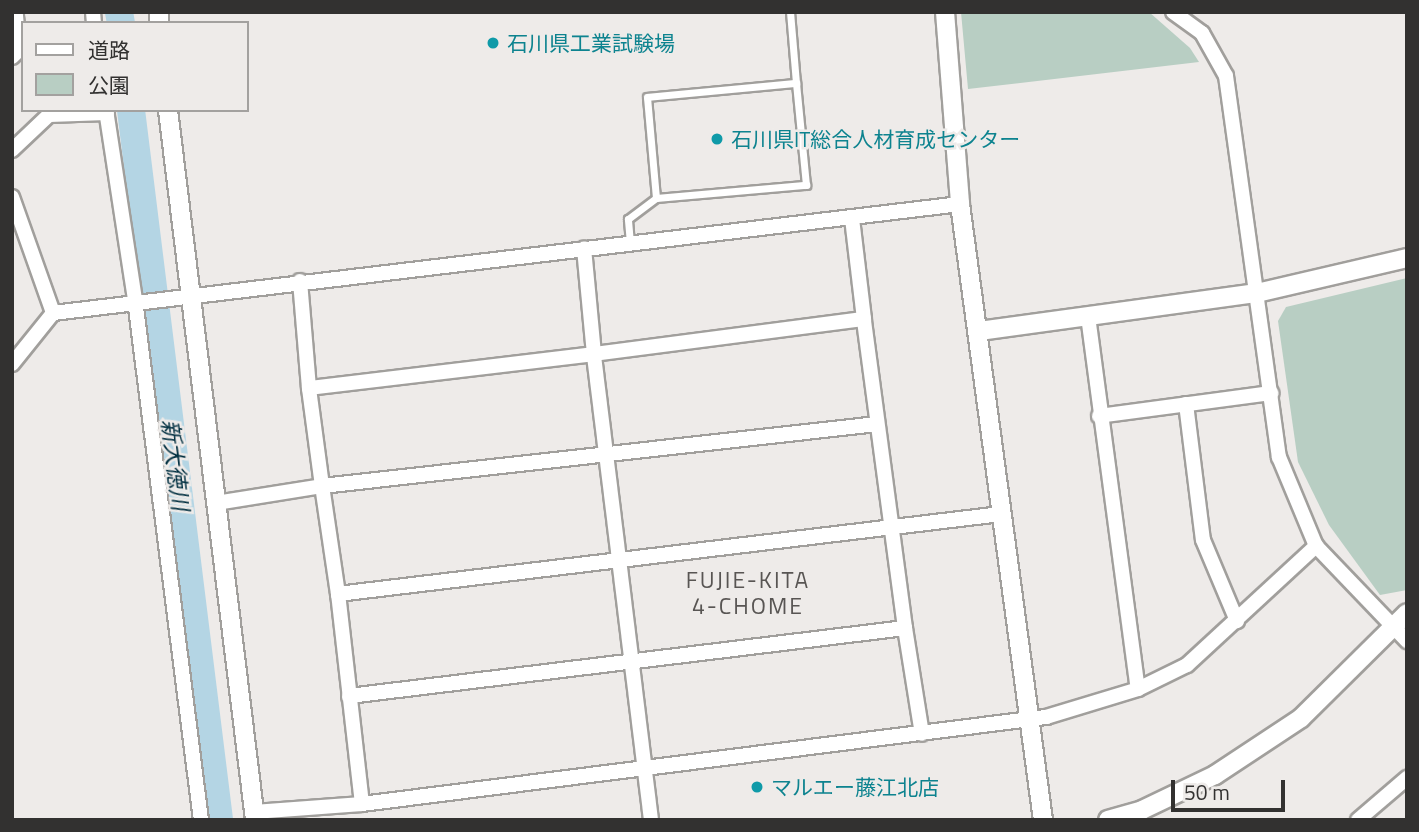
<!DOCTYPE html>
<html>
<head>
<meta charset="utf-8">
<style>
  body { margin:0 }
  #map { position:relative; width:1419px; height:832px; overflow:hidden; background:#eeebe9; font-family:"Titillium Web","Noto Sans JP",sans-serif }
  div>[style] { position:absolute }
  .green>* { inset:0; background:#b8cec3 }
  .river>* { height:28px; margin:-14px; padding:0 14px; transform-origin:14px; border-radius:14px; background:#b4d5e4 }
  .roads { filter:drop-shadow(2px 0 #a19f9c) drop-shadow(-2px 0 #a19f9c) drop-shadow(0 2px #a19f9c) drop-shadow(0 -2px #a19f9c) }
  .service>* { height:7px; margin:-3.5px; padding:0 3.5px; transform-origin:3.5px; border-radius:3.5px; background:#fff }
  .minor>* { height:14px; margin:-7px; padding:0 7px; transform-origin:7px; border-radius:7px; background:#fff }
  .tertiary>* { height:18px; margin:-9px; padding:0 9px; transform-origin:9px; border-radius:9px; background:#fff }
  .dots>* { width:19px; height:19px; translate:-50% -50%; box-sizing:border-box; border:4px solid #eeebe9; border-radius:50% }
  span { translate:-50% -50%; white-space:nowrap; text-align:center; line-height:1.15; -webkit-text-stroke:5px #eeebe9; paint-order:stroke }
  .culture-label { font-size:21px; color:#0d838f }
  .left { translate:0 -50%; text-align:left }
  .water-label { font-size:23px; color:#002f40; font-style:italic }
  .neighbourhood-label { font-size:23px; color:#585553; letter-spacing:2px }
  .frame { position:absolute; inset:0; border:14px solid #323130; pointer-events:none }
  .legend { position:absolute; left:21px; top:21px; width:228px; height:91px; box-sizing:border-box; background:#eeebe9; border:2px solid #a3a19f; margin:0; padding:9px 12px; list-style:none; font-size:21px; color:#323130 }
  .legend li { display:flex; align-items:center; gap:14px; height:35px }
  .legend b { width:35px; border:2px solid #a3a19f }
  .scale { position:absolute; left:1171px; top:780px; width:114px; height:32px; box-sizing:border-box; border:4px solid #323130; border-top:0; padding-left:9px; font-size:21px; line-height:24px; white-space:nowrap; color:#323130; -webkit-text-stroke:5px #eeebe9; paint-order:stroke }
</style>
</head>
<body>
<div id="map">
  <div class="green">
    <div style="clip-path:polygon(961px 12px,1149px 12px,1190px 48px,1199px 62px,968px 89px)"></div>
    <div style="clip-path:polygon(1407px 278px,1407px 590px,1380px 595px,1329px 525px,1298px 462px,1278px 321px,1286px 307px)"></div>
  </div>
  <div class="river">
    <div style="left:119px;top:12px;width:11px;rotate:80deg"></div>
    <div style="left:131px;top:110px;width:715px;rotate:82.93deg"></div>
  </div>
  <div class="roads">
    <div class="service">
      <div style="left:656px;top:198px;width:151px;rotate:-5deg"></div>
      <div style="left:806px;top:185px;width:102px;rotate:-95.6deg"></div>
      <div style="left:630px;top:243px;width:24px;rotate:-95deg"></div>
      <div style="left:628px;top:219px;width:35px;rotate:-37deg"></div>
      <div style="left:656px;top:198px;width:101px;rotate:-95.1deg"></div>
      <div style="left:647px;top:97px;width:150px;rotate:-5.4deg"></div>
      <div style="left:796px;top:83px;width:71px;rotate:-94.8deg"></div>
    </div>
    <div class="minor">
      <div style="left:93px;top:12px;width:11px;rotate:85deg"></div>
      <div style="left:1173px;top:12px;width:36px;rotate:36deg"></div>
      <div style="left:1202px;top:33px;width:49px;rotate:60.8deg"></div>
      <div style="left:1226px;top:76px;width:385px;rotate:82.1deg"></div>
      <div style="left:1279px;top:457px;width:96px;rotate:67.4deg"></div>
      <div style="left:1316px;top:546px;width:132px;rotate:46.2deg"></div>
      <div style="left:12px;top:57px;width:10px;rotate:-45deg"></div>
      <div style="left:19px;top:50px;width:38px;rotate:-95deg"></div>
      <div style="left:106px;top:110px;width:192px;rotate:81.3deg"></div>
      <div style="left:135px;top:300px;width:524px;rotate:82.77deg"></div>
      <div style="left:12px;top:150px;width:51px;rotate:-43.4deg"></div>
      <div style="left:49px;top:115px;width:58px;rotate:-2deg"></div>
      <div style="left:12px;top:197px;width:123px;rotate:70.5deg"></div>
      <div style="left:300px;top:281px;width:107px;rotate:85.2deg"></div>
      <div style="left:1088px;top:316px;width:376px;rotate:82.4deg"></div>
      <div style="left:12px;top:364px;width:65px;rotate:-51.2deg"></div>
      <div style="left:53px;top:313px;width:914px;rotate:-6.85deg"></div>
      <div style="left:1186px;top:404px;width:137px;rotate:82.9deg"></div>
      <div style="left:1203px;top:540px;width:88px;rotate:67.2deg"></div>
      <div style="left:1099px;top:416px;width:174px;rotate:-7.6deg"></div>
      <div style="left:216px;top:503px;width:107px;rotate:-9.1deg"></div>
      <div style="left:322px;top:486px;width:99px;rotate:-97.6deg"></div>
      <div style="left:309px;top:388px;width:287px;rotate:-6.8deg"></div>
      <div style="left:594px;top:354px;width:106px;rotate:-95.4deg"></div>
      <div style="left:338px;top:594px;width:109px;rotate:-98.4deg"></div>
      <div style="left:322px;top:486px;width:558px;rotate:-6.37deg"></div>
      <div style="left:905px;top:628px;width:107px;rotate:80.9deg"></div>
      <div style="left:349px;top:696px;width:560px;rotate:-6.97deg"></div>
      <div style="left:905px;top:628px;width:312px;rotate:-97.6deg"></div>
      <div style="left:362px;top:804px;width:211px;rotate:-96.5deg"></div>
      <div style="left:338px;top:594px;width:668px;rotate:-6.88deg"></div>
      <div style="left:254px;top:812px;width:108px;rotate:-4.2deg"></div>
      <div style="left:362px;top:804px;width:690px;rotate:-7.25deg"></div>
      <div style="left:1046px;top:717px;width:96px;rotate:-16.9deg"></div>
      <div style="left:1138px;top:689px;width:55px;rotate:-26.1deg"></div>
      <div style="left:1187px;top:665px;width:176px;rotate:-42.7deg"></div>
      <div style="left:651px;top:820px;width:469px;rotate:-97deg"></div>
      <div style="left:594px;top:354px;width:272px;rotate:-7.4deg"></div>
      <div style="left:864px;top:319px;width:101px;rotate:-96.8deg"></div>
      <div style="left:1358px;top:820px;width:65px;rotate:-40.6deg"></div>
    </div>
    <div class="tertiary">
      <div style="left:159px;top:12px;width:11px;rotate:90deg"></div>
      <div style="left:945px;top:12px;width:193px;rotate:85.5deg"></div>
      <div style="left:960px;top:204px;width:622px;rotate:82.33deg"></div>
      <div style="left:168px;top:110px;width:715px;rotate:83.01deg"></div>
      <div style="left:979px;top:331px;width:281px;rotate:-7.8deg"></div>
      <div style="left:1257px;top:293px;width:154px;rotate:-13.1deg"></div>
      <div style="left:1108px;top:820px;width:35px;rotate:-16deg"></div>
      <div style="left:1142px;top:810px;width:81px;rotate:-25.6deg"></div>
      <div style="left:1215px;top:775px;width:103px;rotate:-33.5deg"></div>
      <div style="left:1301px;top:718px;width:149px;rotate:-44.7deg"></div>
    </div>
  </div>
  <div class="dots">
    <div style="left:493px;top:43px;background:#0f9aa8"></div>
    <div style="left:717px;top:139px;background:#0f9aa8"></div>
    <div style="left:757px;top:787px;background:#0f9aa8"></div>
  </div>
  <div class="culture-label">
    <span class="left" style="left:507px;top:43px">石川県工業試験場</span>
    <span class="left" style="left:731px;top:139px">石川県IT総合人材育成センター</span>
    <span class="left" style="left:771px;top:787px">マルエー藤江北店</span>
  </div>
  <div class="water-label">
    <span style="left:175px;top:465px;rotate:83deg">新大徳川</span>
  </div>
  <div class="neighbourhood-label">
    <span style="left:748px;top:593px">FUJIE-KITA<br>4-CHOME</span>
  </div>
  <div class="frame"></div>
  <ul class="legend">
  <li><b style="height:9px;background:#fff"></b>道路</li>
  <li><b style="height:19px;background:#b8cec3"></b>公園</li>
  </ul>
  <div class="scale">50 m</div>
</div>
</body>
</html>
